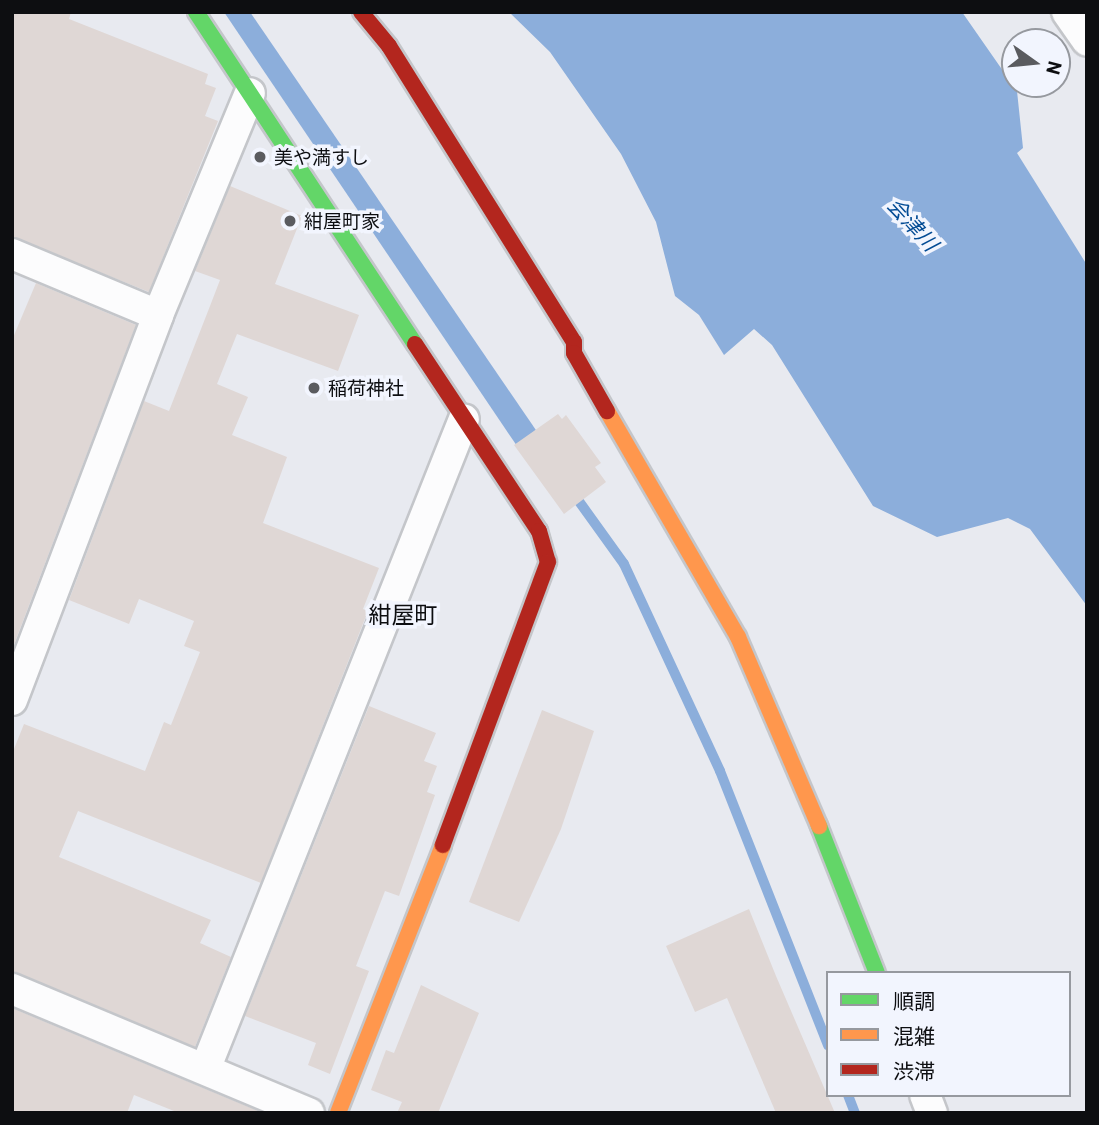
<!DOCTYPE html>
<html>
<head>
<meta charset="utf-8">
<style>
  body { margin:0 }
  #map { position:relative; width:1099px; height:1125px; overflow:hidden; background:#e8eaf0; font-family:Barlow,"Noto Sans JP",sans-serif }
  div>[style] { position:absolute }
  .water>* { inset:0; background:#8caedb }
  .stream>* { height:10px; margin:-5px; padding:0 5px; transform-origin:5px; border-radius:5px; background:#8caedb }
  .building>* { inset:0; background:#dfd7d5 }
  .roads { filter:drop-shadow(2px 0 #c4c6ca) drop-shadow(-2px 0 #c4c6ca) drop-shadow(0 2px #c4c6ca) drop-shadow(0 -2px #c4c6ca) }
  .street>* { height:30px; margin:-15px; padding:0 15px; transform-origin:15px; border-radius:15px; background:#fcfcfd }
  .fast>* { height:16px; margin:-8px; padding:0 8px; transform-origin:8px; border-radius:8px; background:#63d668 }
  .slow>* { height:16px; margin:-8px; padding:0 8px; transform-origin:8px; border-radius:8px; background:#ff974d }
  .jam>* { height:16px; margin:-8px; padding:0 8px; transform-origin:8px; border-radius:8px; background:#b3261e }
  .dots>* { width:19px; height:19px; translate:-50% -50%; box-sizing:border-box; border:4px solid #f2f5fe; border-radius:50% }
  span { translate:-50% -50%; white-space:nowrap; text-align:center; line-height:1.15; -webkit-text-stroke:7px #f2f5fe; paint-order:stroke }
  .poi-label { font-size:19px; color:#0d0e11 }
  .left { translate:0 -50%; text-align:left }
  .water-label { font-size:21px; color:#044c95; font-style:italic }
  .quarter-label { font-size:23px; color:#0d0e11 }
  .frame { position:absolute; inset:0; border:14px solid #0d0e11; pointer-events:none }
  .legend { position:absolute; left:826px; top:971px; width:245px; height:126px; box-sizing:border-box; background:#f2f5fe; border:2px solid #96999f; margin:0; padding:9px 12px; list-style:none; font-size:21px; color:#0d0e11 }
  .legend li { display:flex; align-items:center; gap:14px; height:35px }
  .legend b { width:35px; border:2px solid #96999f }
  .north { position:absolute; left:1001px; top:28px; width:70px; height:70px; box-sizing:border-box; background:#f2f5fe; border:2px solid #96999f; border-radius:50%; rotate:105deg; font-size:19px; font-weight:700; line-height:28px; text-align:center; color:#0d0e11 }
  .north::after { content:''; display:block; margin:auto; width:24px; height:32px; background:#5a5b5f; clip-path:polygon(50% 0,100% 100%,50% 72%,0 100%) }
</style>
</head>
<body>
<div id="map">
  <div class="water">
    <div style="clip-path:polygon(224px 12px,250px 12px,540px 436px,517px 446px)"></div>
    <div style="clip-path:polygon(509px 12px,962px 12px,1017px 91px,1023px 148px,1017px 153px,1087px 265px,1087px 606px,1030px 529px,1008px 518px,937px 537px,873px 506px,772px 345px,754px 329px,724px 355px,699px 315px,675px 296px,656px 222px,621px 154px,550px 52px)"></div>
  </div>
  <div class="stream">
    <div style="left:573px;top:493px;width:87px;rotate:54.3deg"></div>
    <div style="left:624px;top:564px;width:228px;rotate:65.1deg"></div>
    <div style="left:720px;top:771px;width:295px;rotate:68.5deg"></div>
    <div style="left:848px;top:1095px;width:19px;rotate:69deg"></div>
  </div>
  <div class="building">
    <div style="clip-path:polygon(12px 12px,71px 12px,69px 19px,208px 74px,205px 84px,216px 88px,205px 116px,218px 121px,149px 292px,12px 237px)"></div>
    <div style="clip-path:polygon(230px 186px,302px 216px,275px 284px,359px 315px,338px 371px,237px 334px,217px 384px,248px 397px,232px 435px,287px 457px,263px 523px,379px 568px,363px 609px,368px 611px,261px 883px,78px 811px,59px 857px,211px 920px,200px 943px,231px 957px,195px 1047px,12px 972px,12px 754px,24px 724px,145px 771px,164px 722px,171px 725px,200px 652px,184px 646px,194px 621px,139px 599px,129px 624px,69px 600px,144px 401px,169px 411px,210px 306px,220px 280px,195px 271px)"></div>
    <div style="clip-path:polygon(36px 283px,136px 325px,12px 650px,12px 340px)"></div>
    <div style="clip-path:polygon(558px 414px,562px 419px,566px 415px,601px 463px,595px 467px,606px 482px,564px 514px,514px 445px)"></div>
    <div style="clip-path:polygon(369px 706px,436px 733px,424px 761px,437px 766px,427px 792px,435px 795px,399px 896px,385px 891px,356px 966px,369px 971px,330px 1074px,308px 1065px,316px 1043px,245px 1016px)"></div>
    <div style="clip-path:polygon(542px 710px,594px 731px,561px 829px,519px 922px,469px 902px)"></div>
    <div style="clip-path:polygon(749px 909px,776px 976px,835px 1113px,776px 1113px,727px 998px,695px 1012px,666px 946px)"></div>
    <div style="clip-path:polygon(421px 985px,479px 1013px,438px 1113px,397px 1113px,402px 1102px,371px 1090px,386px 1050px,394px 1053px)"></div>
    <div style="clip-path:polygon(12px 1008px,263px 1113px,179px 1113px,134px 1095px,127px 1113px,12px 1113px)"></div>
  </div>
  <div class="roads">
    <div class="street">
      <div style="left:1067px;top:12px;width:35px;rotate:55deg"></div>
      <div style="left:12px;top:254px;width:158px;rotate:22.7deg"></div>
      <div style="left:12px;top:700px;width:412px;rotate:-69.2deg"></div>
      <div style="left:158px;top:315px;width:240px;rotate:-67.5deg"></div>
      <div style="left:12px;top:989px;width:322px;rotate:22.7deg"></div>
      <div style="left:206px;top:1067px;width:697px;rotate:-68.29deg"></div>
      <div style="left:925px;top:1095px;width:19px;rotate:69deg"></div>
    </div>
    <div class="fast">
      <div style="left:196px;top:12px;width:398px;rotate:56.6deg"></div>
      <div style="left:819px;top:826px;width:158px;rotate:68.5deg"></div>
    </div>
    <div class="slow">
      <div style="left:607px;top:411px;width:261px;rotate:59.9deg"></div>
      <div style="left:738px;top:637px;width:206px;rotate:66.8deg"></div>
      <div style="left:338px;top:1113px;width:288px;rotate:-68.6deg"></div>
    </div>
    <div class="jam">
      <div style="left:361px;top:12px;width:44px;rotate:50.5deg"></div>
      <div style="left:389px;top:46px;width:349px;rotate:58deg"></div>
      <div style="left:574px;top:342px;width:11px;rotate:90deg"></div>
      <div style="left:574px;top:353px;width:67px;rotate:60.4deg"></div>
      <div style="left:415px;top:344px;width:224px;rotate:56.5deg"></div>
      <div style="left:539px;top:531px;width:32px;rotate:74deg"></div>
      <div style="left:548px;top:562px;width:302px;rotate:110.4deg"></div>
    </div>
  </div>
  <div class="dots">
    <div style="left:260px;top:157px;background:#5a5b5f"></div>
    <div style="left:290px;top:221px;background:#5a5b5f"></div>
    <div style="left:314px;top:388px;background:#5a5b5f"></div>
  </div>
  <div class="poi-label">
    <span class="left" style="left:274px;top:157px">美や満すし</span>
    <span class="left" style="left:304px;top:221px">紺屋町家</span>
    <span class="left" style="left:328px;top:388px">稲荷神社</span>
  </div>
  <div class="water-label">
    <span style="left:913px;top:224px;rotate:48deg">会津川</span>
  </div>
  <div class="quarter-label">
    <span style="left:403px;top:614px">紺屋町</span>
  </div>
  <div class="frame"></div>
  <ul class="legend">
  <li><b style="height:9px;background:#63d668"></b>順調</li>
  <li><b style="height:9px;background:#ff974d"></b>混雑</li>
  <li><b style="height:9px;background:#b3261e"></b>渋滞</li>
  </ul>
  <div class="north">N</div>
</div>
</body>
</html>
